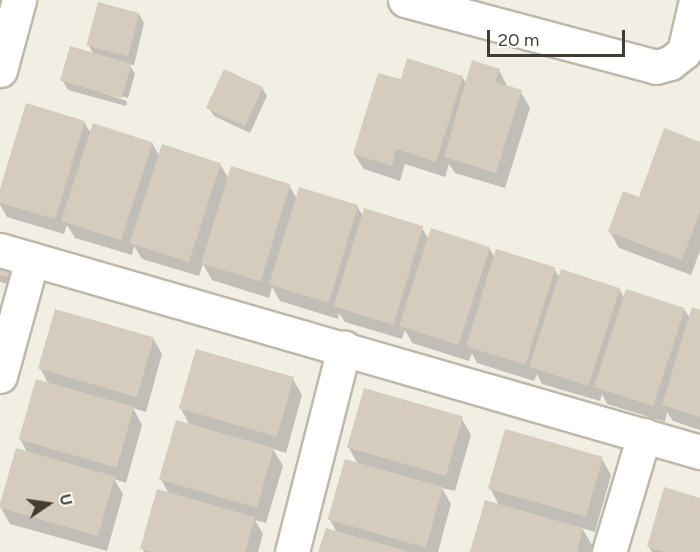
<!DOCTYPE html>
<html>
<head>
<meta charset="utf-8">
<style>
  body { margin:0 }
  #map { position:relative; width:700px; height:552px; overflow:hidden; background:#f1eee4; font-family:Figtree,sans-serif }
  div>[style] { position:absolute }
  .shadow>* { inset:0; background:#0003 }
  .building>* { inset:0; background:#d5ccbd; transform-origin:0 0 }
  .roads { filter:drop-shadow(2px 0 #bfb8aa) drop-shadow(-2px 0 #bfb8aa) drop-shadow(0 2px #bfb8aa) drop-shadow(0 -2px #bfb8aa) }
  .minor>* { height:33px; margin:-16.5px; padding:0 16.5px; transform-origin:16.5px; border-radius:16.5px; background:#fff }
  span { translate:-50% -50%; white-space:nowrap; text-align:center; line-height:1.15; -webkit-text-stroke:5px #fff; paint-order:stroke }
  .north { position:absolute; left:18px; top:474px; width:60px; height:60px; -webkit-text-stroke:4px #fff; paint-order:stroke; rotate:77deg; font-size:16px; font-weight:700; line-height:24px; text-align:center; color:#433e34 }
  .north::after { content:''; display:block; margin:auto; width:21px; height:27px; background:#433e34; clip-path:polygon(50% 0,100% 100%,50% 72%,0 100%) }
  .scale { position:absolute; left:487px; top:30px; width:138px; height:27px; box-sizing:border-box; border:3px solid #433e34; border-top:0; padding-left:8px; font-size:18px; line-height:21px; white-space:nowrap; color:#433e34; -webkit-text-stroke:4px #fff; paint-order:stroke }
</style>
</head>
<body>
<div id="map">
  <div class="shadow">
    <div style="clip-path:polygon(139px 14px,144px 23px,134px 65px,129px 64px,135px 74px,128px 98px,67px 81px,127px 101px,126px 106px,68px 90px,63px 81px,94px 55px,89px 46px)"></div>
    <div style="clip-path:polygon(499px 70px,508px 88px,521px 92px,530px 108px,505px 188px,455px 173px,449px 164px,445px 177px,405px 164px,400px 181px,364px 169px,354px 154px,402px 81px,462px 77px,467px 84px)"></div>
    <div style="clip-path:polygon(262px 88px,267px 96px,250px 133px,214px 116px,209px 108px)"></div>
    <div style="clip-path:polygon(84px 122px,92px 135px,152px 143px,160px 157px,220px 164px,229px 179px,289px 185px,297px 199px,357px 206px,363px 216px,422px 228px,429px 240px,489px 248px,495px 258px,554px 269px,560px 278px,619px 289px,625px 299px,684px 309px,690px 318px,700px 311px,700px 430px,673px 421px,667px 412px,665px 422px,607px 404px,602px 394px,600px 401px,542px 384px,537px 374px,534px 381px,477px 363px,472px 353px,469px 361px,412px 343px,405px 330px,402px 339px,345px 322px,339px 313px,338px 319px,280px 301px,272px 287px,269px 298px,212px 280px,203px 264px,199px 276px,142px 259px,134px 246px,132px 255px,75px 238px,67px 225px,64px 234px,7px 217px,0 205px,0 195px)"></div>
    <div style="clip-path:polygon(700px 143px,700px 251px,691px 275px,619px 248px,610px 232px)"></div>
    <div style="clip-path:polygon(0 258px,24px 288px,0 282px)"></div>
    <div style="clip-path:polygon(153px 338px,162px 354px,146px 412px,133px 408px,142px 425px,126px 483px,114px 479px,123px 494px,107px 551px,10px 524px,1px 508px,28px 454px,20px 439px,49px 385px,40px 368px)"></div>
    <div style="clip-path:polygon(293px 379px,302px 395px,286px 453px,273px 449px,283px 466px,266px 523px,255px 520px,263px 534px,258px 552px,144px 552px,142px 548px,169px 494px,161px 479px,190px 426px,181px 409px)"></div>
    <div style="clip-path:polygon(462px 419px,471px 435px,455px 491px,442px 488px,451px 504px,438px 552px,320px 552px,337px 533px,329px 518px,358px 464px,349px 448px)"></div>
    <div style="clip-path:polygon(602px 459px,611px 475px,595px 532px,582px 528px,592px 545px,590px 552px,472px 552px,499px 505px,490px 488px)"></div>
    <div style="clip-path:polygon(700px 499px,700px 552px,652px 552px,649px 547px)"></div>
  </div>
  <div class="building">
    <div style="left:98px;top:2px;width:43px;height:45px;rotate:15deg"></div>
    <div style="left:70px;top:46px;width:64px;height:36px;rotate:16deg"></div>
    <div style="clip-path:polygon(407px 58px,463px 76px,436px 162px,396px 149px,392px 166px,353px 154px,378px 73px,401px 79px)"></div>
    <div style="clip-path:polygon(472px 60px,500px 69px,495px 82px,522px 90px,496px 173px,444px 157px)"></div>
    <div style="left:224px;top:69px;width:43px;height:43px;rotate:25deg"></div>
    <div style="clip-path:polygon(26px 103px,85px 121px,55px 219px,0 203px,0 189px)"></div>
    <div style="left:93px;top:123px;width:63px;height:103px;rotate:18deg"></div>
    <div style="clip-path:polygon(664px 128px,700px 142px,700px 212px,682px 260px,608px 232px,623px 191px,639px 197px)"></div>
    <div style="left:162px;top:144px;width:62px;height:104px;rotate:18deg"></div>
    <div style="left:231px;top:166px;width:62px;height:102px;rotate:17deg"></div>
    <div style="left:299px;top:187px;width:62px;height:102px;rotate:17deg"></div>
    <div style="left:364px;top:208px;width:62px;height:103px;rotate:17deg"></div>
    <div style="left:431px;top:228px;width:62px;height:103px;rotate:18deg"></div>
    <div style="left:496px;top:249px;width:62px;height:102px;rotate:17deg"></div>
    <div style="clip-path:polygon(0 256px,24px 263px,19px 280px,0 275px)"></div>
    <div style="left:561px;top:269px;width:62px;height:103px;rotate:18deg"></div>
    <div style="left:626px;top:289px;width:62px;height:103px;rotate:18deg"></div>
    <div style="clip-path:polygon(692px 307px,700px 310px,700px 417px,662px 405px)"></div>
    <div style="left:55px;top:309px;width:103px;height:62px;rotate:16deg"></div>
    <div style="left:196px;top:349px;width:102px;height:62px;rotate:16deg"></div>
    <div style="left:36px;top:379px;width:102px;height:63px;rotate:16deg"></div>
    <div style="left:364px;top:388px;width:103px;height:62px;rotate:16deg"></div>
    <div style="left:176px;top:420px;width:102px;height:62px;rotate:16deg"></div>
    <div style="left:505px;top:429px;width:102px;height:62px;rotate:16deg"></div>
    <div style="left:16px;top:448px;width:103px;height:62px;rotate:16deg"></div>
    <div style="left:345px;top:459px;width:102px;height:63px;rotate:16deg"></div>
    <div style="clip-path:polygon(664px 487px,700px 498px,700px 552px,664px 552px,647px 547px)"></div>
    <div style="clip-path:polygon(157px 489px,255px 517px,245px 552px,152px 552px,140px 549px)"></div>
    <div style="clip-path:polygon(485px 500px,583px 528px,577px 552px,470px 552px)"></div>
    <div style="clip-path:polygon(326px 528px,407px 551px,407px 552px,318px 552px)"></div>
  </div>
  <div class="roads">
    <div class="minor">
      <div style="left:405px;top:0;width:260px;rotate:14.9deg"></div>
      <div style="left:656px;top:67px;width:15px;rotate:-16deg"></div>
      <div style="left:670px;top:63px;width:18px;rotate:-38deg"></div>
      <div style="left:684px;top:52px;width:53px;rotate:-77deg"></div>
      <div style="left:0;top:70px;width:73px;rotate:-74.8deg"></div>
      <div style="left:0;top:250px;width:729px;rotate:16.1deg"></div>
      <div style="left:0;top:376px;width:121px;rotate:-74.7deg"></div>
      <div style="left:292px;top:552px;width:211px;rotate:-75.7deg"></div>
      <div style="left:609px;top:552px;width:122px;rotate:-73.3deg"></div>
    </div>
  </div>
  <div class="north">U</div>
  <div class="scale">20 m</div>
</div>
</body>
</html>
